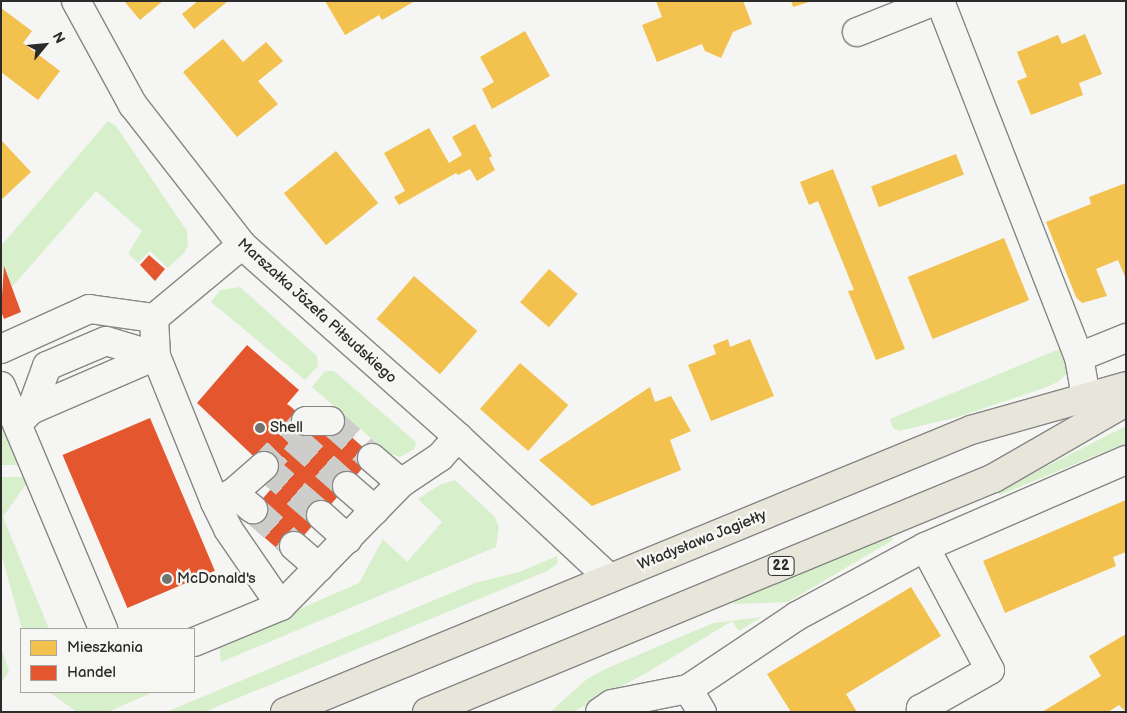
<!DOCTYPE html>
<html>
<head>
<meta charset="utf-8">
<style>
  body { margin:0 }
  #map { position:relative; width:1127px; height:713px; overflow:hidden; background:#f5f5f3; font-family:"Balsamiq Sans",sans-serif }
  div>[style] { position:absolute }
  .green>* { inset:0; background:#d7f0cb }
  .homes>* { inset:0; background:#f2c14e; transform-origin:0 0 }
  .shops>* { inset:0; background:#e4572e; transform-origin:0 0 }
  .minor-tunnel>* { height:28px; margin-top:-14px; transform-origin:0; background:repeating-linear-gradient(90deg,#cdcdcb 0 28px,transparent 0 42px) }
  .roads { filter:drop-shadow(1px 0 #868685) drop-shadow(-1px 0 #868685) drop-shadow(0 1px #868685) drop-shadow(0 -1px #868685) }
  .minor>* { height:28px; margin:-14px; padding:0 14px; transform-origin:14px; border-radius:14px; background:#f5f5f3 }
  .major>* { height:28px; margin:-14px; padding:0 14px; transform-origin:14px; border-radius:14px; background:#e8e6da }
  .dots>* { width:14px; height:14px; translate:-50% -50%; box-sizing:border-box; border:2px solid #f6f6f2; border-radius:50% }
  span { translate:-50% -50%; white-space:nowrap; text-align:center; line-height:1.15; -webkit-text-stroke:5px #f6f6f2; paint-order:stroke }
  .shield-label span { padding:1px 4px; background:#f6f6f2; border:1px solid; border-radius:4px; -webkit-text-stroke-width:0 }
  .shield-label { font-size:14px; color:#2b2b2b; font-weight:700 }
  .street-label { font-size:15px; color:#2b2b2b }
  .poi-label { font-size:15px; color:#2b2b2b }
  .left { translate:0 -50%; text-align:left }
  .frame { position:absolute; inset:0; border:2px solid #2b2b2b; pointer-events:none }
  .legend { position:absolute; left:20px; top:628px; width:175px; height:65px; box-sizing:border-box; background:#f6f6f2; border:1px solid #a5a5a2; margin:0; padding:6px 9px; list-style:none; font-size:15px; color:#2b2b2b }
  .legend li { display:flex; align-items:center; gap:10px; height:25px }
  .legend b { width:25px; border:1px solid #a5a5a2 }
  .north { position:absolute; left:20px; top:20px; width:50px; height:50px; -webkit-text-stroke:4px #f6f6f2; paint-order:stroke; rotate:62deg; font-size:14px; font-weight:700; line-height:20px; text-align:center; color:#2b2b2b }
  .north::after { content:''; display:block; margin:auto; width:18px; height:22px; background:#2b2b2b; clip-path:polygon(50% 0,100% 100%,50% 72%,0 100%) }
</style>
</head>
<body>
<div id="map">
  <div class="green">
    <div style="clip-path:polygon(108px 121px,116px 126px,187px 231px,188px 245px,184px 253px,168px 268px,150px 251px,138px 263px,128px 253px,142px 231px,96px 191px,12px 287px,1px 267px,1px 246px)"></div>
    <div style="clip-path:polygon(240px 287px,317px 356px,318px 366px,305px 380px,211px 302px,220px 290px)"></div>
    <div style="clip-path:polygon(1064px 347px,1071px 370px,1058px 382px,1041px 389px,958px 417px,899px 431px,893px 428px,890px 419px)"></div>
    <div style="clip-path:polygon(325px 371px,334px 371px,416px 442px,414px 449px,400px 457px,388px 453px,312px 387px)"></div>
    <div style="clip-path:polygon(1px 418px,20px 465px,1px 465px)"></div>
    <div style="clip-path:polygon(1126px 426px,1126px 443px,1000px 495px,998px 491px)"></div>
    <div style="clip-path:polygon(1px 477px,25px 477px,26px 484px,3px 517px,49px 629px,22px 629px,1px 553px)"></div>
    <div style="clip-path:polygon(455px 480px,494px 516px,499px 527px,496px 547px,221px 662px,219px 644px,359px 583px,383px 539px,407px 562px,442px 522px,418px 499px,441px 484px)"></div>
    <div style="clip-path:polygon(891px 535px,893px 540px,788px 602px,734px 604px,733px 600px)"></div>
    <div style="clip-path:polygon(557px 556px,557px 564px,547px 571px,204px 712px,166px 712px,475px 583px,519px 572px)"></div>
    <div style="clip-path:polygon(762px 617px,739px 631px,732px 621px,648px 672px,573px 712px,550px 712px,587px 679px,603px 670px,713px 623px)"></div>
    <div style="clip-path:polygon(1px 647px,9px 672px,1px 683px)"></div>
    <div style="clip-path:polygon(49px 692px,153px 692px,108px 712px,77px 712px)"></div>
  </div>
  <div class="homes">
    <div style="clip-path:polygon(124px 1px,163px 1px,140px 20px)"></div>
    <div style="clip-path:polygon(198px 1px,228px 1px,194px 29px,182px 14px)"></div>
    <div style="clip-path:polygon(325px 1px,415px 1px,382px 20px,379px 15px,345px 35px)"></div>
    <div style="clip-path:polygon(656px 1px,743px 1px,752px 24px,733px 32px,721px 58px,705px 51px,702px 44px,657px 62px,642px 25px,662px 17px)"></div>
    <div style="clip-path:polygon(791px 1px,808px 1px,809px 2px,793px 7px)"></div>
    <div style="clip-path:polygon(1px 8px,32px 31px,23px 43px,60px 71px,38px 100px,1px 72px)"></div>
    <div style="clip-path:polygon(525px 31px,550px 76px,492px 109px,482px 89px,494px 82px,480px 57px)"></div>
    <div style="clip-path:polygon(1085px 34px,1102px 74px,1079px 83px,1083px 95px,1031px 115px,1017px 81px,1027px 77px,1017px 52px,1058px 35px,1062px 44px)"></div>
    <div style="clip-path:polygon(223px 39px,243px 62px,266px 42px,283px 61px,258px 81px,278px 104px,237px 137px,183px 72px)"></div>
    <div style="clip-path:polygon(475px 124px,492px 156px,489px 158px,495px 170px,477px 181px,470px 169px,458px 175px,456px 173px,399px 205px,394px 197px,405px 191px,384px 153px,429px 128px,449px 163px,462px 155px,452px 137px)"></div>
    <div style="clip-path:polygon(1px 140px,31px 172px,1px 200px)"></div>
    <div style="left:336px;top:151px;width:67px;height:67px;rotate:51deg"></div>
    <div style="left:956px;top:154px;width:22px;height:91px;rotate:69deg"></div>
    <div style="clip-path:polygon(833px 169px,905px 349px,876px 360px,848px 291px,854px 290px,818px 201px,809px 205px,800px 182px)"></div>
    <div style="clip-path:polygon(1126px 183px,1126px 279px,1118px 260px,1096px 269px,1107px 296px,1082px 303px,1076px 297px,1046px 222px,1091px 204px,1089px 197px)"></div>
    <div style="left:1004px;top:238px;width:67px;height:104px;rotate:68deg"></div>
    <div style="left:549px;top:269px;width:38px;height:44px;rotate:41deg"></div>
    <div style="left:414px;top:276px;width:84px;height:57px;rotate:41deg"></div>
    <div style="clip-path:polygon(728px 339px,730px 347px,750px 339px,774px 396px,711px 421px,688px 365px,716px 354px,713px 345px)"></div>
    <div style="left:520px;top:363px;width:64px;height:61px;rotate:41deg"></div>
    <div style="clip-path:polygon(650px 387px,655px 402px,671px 396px,691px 431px,670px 440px,681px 470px,592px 506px,539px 460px)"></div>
    <div style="clip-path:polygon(1126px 500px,1126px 552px,1113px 557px,1116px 566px,1005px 613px,983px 561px)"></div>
    <div style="clip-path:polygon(911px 587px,941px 636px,846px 694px,857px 712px,791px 712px,767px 674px)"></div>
    <div style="clip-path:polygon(1126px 634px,1126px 712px,1119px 705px,1108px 712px,1042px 712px,1101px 676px,1089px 656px)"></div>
  </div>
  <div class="shops">
    <div style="clip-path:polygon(149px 255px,165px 269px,155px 281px,140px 265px)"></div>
    <div style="clip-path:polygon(4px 266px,21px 312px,4px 319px,1px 311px)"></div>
    <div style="clip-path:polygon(247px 345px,299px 390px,287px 404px,290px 406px,320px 433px,332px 420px,373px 456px,286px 556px,244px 520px,279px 480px,197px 403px)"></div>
    <div style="left:150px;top:418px;width:166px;height:95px;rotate:67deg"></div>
  </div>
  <div class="minor-tunnel">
    <div style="left:306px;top:421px;width:62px;rotate:133deg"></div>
    <div style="left:264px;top:466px;width:75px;rotate:40.7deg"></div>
    <div style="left:330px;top:421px;width:56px;rotate:41.4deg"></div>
    <div style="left:293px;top:438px;width:72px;rotate:41.6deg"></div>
    <div style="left:253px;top:509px;width:55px;rotate:42.1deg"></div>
  </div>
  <div class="roads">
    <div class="minor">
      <div style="left:76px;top:1px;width:119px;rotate:61.3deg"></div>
      <div style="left:133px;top:105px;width:177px;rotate:52.1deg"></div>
      <div style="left:242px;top:245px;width:289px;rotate:41.6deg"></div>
      <div style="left:458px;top:437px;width:207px;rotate:43deg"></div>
      <div style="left:940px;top:1px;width:382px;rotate:68.7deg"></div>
      <div style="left:1079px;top:357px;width:41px;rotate:80.1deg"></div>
      <div style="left:857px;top:32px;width:84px;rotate:-21.7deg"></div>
      <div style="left:154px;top:318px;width:38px;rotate:87deg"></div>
      <div style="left:156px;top:356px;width:157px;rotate:68deg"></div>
      <div style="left:215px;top:502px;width:30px;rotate:64deg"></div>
      <div style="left:228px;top:529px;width:93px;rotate:55.5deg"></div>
      <div style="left:1px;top:349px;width:97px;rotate:-24.4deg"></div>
      <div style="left:89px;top:309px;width:66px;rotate:7.9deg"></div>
      <div style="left:154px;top:318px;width:114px;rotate:-39.7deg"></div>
      <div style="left:1079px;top:357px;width:51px;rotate:-22deg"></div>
      <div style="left:1px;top:386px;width:264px;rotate:67.2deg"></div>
      <div style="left:31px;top:410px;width:47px;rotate:-70deg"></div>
      <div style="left:47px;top:366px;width:64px;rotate:-23deg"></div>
      <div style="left:106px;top:341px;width:52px;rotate:16.7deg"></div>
      <div style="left:23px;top:418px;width:11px;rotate:-45deg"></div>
      <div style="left:31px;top:410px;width:136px;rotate:-23.4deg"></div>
      <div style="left:306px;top:421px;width:24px"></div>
      <div style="left:372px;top:458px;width:38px;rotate:41deg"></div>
      <div style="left:347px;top:486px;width:37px;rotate:41deg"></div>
      <div style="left:233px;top:493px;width:26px;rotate:39deg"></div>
      <div style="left:215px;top:502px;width:20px;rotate:-27deg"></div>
      <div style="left:233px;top:493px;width:41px;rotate:-41.1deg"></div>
      <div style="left:321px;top:515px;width:36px;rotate:42deg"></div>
      <div style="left:294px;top:546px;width:33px;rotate:41deg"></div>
      <div style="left:194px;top:642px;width:94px;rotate:-22.5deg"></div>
      <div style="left:281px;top:606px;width:172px;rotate:-45.7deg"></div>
      <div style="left:401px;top:483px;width:47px;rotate:-33.7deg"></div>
      <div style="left:440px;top:457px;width:27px;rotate:-48deg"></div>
      <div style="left:688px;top:689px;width:27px;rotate:59deg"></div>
      <div style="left:600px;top:712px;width:14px;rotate:-34deg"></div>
      <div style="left:612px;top:704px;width:77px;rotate:-11.2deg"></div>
      <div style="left:688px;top:689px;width:131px;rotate:-33.8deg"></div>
      <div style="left:797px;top:616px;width:145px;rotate:-28.3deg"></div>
      <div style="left:925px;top:547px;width:219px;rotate:-23.4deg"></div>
      <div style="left:923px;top:712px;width:4px;rotate:-124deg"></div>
      <div style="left:921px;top:709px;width:79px;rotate:-29.5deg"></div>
      <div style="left:990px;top:670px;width:139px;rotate:-117.9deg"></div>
    </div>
    <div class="major">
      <div style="left:285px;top:712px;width:742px;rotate:-22.35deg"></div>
      <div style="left:971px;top:430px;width:161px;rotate:-15.8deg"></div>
      <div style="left:427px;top:712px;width:613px;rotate:-22.43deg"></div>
      <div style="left:994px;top:478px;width:152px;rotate:-29.9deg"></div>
    </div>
  </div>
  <div class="dots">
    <div style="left:260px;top:428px;background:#727271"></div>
    <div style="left:167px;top:579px;background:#727271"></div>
  </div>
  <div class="shield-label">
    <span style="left:781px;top:566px">22</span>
  </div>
  <div class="street-label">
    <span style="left:317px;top:311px;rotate:42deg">Marszałka Józefa Piłsudskiego</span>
    <span style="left:702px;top:540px;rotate:-22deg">Władysława Jagiełły</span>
  </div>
  <div class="poi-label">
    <span class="left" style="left:270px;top:428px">Shell</span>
    <span class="left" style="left:177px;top:579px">McDonald's</span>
  </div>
  <div class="frame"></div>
  <ul class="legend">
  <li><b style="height:14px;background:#f2c14e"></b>Mieszkania</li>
  <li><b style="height:14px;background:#e4572e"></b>Handel</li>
  </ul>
  <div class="north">N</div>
</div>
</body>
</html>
